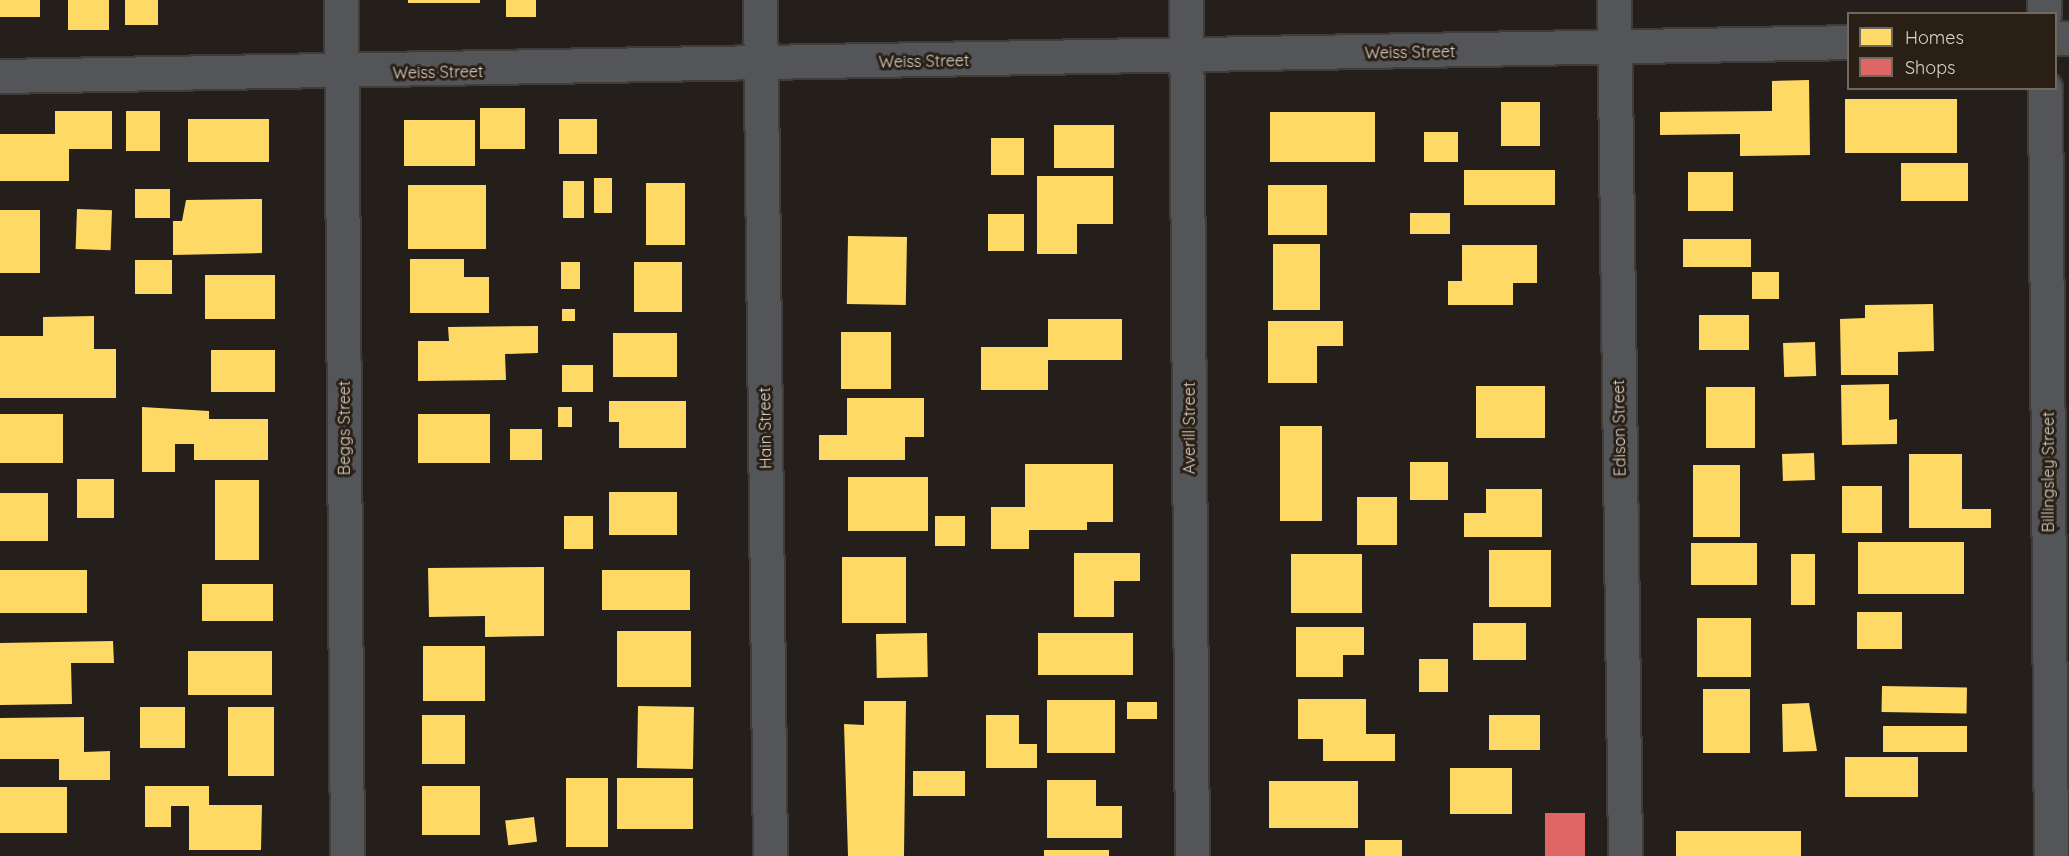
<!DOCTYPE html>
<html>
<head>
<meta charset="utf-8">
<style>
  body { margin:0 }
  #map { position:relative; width:2069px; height:856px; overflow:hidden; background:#241f1a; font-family:Quicksand,sans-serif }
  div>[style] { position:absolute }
  .homes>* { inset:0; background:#ffd966; transform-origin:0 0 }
  .shops>* { inset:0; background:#e06666; transform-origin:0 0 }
  .roads { filter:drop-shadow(2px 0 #403c38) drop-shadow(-2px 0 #403c38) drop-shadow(0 2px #403c38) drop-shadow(0 -2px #403c38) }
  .minor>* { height:33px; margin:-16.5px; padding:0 16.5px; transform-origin:16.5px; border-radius:16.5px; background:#545559 }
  span { translate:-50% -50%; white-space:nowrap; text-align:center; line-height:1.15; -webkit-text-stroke:6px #291f15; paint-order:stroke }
  .street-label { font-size:16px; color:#dbd4ce }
  .legend { position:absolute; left:1847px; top:12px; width:210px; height:78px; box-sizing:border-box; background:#291f15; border:2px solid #70675f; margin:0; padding:8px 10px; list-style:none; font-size:18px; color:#dbd4ce }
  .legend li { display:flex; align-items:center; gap:12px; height:30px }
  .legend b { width:30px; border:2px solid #70675f }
</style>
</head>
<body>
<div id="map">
  <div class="homes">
    <div style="left:0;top:0;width:40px;height:17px"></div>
    <div style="left:68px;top:0;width:41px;height:30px"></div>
    <div style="left:125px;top:0;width:33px;height:25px"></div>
    <div style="left:408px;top:0;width:72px;height:3px"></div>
    <div style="left:506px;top:0;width:30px;height:17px"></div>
    <div style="clip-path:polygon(1809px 80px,1810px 155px,1740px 156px,1740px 134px,1660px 135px,1660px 112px,1772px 111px,1772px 81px)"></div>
    <div style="left:1845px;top:99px;width:112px;height:54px"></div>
    <div style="left:1501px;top:102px;width:39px;height:44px"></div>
    <div style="left:480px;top:108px;width:45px;height:41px"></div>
    <div style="clip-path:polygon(55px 111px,112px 111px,112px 149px,69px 149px,69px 181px,0 181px,0 134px,55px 134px)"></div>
    <div style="left:126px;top:111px;width:34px;height:40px"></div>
    <div style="left:1270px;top:112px;width:105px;height:50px"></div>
    <div style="left:188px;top:119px;width:81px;height:43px"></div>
    <div style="left:559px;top:119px;width:38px;height:35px"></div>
    <div style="left:404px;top:120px;width:71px;height:46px"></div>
    <div style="left:1054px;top:125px;width:60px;height:43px"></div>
    <div style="left:1424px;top:132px;width:34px;height:30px"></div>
    <div style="left:991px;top:138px;width:33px;height:37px"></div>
    <div style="left:1901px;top:163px;width:67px;height:38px"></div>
    <div style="left:1464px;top:170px;width:91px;height:35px"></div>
    <div style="left:1688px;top:172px;width:45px;height:39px"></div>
    <div style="clip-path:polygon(1037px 176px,1113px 176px,1113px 224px,1077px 224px,1077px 254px,1037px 254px)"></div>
    <div style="left:594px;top:178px;width:18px;height:35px"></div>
    <div style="left:563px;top:181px;width:21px;height:37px"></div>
    <div style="left:646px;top:183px;width:39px;height:62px"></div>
    <div style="left:408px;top:185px;width:78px;height:64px"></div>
    <div style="left:1268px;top:185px;width:59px;height:50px"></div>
    <div style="left:135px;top:189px;width:35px;height:29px"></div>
    <div style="clip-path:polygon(262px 199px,262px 253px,173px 255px,173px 221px,182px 221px,186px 200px)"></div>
    <div style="left:77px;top:209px;width:35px;height:40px;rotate:2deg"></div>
    <div style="left:0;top:210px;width:40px;height:63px"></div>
    <div style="left:1410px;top:213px;width:40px;height:21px"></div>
    <div style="left:988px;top:214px;width:36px;height:37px"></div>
    <div style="left:848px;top:236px;width:59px;height:68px;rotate:1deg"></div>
    <div style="left:1683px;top:239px;width:68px;height:28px"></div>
    <div style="left:1273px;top:244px;width:47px;height:66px"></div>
    <div style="clip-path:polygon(1462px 245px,1537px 245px,1537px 283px,1513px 283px,1513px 305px,1448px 305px,1448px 281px,1462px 281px)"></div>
    <div style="clip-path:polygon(410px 259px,464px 259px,464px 277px,489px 277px,489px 313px,410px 313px)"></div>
    <div style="left:172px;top:260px;width:34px;height:37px;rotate:90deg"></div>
    <div style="left:561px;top:262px;width:19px;height:27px"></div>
    <div style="left:634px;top:262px;width:48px;height:50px"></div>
    <div style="left:1752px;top:272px;width:27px;height:27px"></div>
    <div style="left:205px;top:275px;width:70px;height:44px"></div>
    <div style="clip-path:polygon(1933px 304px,1934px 351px,1898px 352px,1898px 375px,1841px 375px,1840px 319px,1865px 318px,1865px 305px)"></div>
    <div style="left:562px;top:309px;width:13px;height:12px"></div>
    <div style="left:1699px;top:315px;width:50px;height:35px"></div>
    <div style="clip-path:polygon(94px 316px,94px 349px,116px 349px,116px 398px,0 398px,0 336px,43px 336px,43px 317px)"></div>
    <div style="clip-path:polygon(1048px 319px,1122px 319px,1122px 360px,1048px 360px,1048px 390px,981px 390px,981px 347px,1048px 347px)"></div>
    <div style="clip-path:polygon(1268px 321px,1343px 321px,1343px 346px,1317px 346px,1317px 383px,1268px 383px)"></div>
    <div style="clip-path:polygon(538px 326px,538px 353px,505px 354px,506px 380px,418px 381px,418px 341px,449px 341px,448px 327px)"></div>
    <div style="left:841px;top:332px;width:50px;height:57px"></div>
    <div style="left:613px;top:333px;width:64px;height:44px"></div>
    <div style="left:1815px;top:342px;width:34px;height:32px;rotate:88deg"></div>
    <div style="left:211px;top:350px;width:64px;height:42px"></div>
    <div style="left:562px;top:365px;width:31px;height:27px"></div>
    <div style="clip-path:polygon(1889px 384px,1889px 420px,1897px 419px,1897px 444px,1842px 445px,1841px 385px)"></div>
    <div style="left:1476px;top:386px;width:69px;height:52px"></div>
    <div style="left:1706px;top:387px;width:49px;height:61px"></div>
    <div style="clip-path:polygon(847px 398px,924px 398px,924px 437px,905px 437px,905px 460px,819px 460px,819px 435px,847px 435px)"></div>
    <div style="clip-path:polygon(609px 401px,686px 401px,686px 448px,619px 448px,619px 422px,609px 422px)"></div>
    <div style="clip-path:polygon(142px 407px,209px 411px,209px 419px,268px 419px,268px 460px,194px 460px,194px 444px,175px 444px,175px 472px,142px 472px)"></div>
    <div style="left:558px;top:407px;width:14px;height:20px"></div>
    <div style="left:0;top:414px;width:63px;height:49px"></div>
    <div style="left:418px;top:414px;width:72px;height:49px"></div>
    <div style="left:1280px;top:426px;width:42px;height:95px"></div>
    <div style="left:510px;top:429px;width:32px;height:31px"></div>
    <div style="left:1814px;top:453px;width:27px;height:32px;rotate:88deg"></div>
    <div style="clip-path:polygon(1909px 454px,1962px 454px,1962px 509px,1991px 509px,1991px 528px,1909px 528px)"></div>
    <div style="left:1410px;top:462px;width:38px;height:38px"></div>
    <div style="clip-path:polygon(1025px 464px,1113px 464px,1113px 522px,1087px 522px,1087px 530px,1029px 530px,1029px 549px,991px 549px,991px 507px,1025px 507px)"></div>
    <div style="left:1693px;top:465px;width:47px;height:72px"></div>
    <div style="left:848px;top:477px;width:80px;height:54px"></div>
    <div style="left:77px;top:479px;width:37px;height:39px"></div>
    <div style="left:215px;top:480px;width:44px;height:80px"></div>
    <div style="left:1842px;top:486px;width:40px;height:47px"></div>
    <div style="clip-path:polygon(1486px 489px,1542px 489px,1542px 537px,1464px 537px,1464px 513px,1486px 513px)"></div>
    <div style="left:609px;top:492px;width:68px;height:43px"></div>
    <div style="left:0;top:493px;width:48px;height:48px"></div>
    <div style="left:1357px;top:497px;width:40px;height:48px"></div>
    <div style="left:564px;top:516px;width:29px;height:33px"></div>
    <div style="left:935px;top:516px;width:30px;height:30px"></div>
    <div style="left:1858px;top:542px;width:106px;height:52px"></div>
    <div style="left:1691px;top:543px;width:66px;height:42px"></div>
    <div style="left:1489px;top:550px;width:62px;height:57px"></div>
    <div style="clip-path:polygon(1074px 553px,1140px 553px,1140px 581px,1114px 581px,1114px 617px,1074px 617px)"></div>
    <div style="left:1291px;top:554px;width:71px;height:59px"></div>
    <div style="left:1791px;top:554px;width:24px;height:51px"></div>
    <div style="left:842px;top:557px;width:64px;height:66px"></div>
    <div style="clip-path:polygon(544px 567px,544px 636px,485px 637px,485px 616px,429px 617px,428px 568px)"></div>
    <div style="left:0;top:570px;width:87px;height:43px"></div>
    <div style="left:602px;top:570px;width:88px;height:40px"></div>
    <div style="left:202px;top:584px;width:71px;height:37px"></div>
    <div style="left:1857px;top:612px;width:45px;height:37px"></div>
    <div style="left:1697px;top:618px;width:54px;height:59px"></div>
    <div style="left:1473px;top:623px;width:53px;height:37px"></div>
    <div style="clip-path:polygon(1296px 627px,1364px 627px,1364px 655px,1343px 655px,1343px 677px,1296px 677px)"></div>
    <div style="left:617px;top:631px;width:74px;height:56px"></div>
    <div style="left:927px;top:633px;width:44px;height:51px;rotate:89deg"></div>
    <div style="left:1038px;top:633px;width:95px;height:42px"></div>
    <div style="clip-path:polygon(113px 641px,114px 663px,71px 663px,72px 704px,0 705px,0 643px)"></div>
    <div style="left:423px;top:646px;width:62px;height:55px"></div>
    <div style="left:188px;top:651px;width:84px;height:44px"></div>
    <div style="left:1419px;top:659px;width:29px;height:33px"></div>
    <div style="left:1882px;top:686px;width:85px;height:26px;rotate:1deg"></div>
    <div style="left:1703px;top:689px;width:47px;height:64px"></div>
    <div style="clip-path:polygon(1298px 699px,1366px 699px,1366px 734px,1395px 734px,1395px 761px,1323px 761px,1323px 739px,1298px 739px)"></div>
    <div style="left:1047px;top:700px;width:68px;height:53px"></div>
    <div style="clip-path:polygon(864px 701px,906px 701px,904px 856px,848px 856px,844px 724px,864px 725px)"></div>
    <div style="left:1127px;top:702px;width:30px;height:17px"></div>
    <div style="clip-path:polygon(1809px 703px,1817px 751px,1783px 752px,1782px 704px)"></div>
    <div style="left:638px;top:706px;width:56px;height:62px;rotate:1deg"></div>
    <div style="left:140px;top:707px;width:45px;height:41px"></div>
    <div style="left:228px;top:707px;width:46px;height:69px"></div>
    <div style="left:422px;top:715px;width:43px;height:49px"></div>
    <div style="clip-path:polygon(986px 715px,1019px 715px,1019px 744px,1037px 744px,1037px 768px,986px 768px)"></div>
    <div style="left:1489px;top:715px;width:51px;height:35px"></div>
    <div style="clip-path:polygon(84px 717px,84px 752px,110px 751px,110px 780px,59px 780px,59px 759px,0 759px,0 718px)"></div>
    <div style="left:1883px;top:726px;width:84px;height:26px"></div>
    <div style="left:1845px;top:757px;width:73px;height:40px"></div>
    <div style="left:1450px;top:768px;width:62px;height:46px"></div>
    <div style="left:913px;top:771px;width:52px;height:25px"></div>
    <div style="left:566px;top:778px;width:42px;height:69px"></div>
    <div style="left:617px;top:778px;width:76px;height:51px"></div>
    <div style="clip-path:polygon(1047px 780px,1096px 780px,1096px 806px,1122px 806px,1122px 838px,1047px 838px)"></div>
    <div style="left:1269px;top:781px;width:89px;height:47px"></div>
    <div style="clip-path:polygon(145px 786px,209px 786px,209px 805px,262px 805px,261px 850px,189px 850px,189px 806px,171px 806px,171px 827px,145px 827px)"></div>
    <div style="left:422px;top:786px;width:58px;height:49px"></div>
    <div style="left:0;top:787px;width:67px;height:46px"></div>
    <div style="left:534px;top:817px;width:25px;height:29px;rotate:83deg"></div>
    <div style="left:1801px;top:831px;width:25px;height:125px;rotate:90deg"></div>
    <div style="left:1365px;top:840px;width:37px;height:16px"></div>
    <div style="left:1044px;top:850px;width:65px;height:6px"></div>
  </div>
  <div class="shops">
    <div style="left:1545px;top:813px;width:40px;height:43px"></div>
  </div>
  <div class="roads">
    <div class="minor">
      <div style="left:341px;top:0;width:856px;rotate:89.6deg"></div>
      <div style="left:760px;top:0;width:856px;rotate:89.33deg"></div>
      <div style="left:1186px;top:0;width:856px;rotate:89.6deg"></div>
      <div style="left:1614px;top:0;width:856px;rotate:89.26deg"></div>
      <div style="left:2044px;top:0;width:14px;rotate:90deg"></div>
      <div style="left:2056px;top:38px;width:13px"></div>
      <div style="left:0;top:76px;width:1848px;rotate:-1.05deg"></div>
      <div style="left:2045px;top:88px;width:768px;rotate:89.55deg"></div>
    </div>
  </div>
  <div class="street-label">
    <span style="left:1410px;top:52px;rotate:-1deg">Weiss Street</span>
    <span style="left:924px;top:61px;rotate:-1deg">Weiss Street</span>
    <span style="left:438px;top:72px;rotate:-1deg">Weiss Street</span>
    <span style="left:344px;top:428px;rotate:-90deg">Beggs Street</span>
    <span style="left:765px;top:428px;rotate:-91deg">Hain Street</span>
    <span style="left:1189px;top:428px;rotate:-90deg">Averill Street</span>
    <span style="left:1619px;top:428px;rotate:-91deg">Edison Street</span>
    <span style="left:2048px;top:472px;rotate:-90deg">Billingsley Street</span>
  </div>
  <ul class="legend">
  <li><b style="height:16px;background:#ffd966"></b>Homes</li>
  <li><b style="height:16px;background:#e06666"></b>Shops</li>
  </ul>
</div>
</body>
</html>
